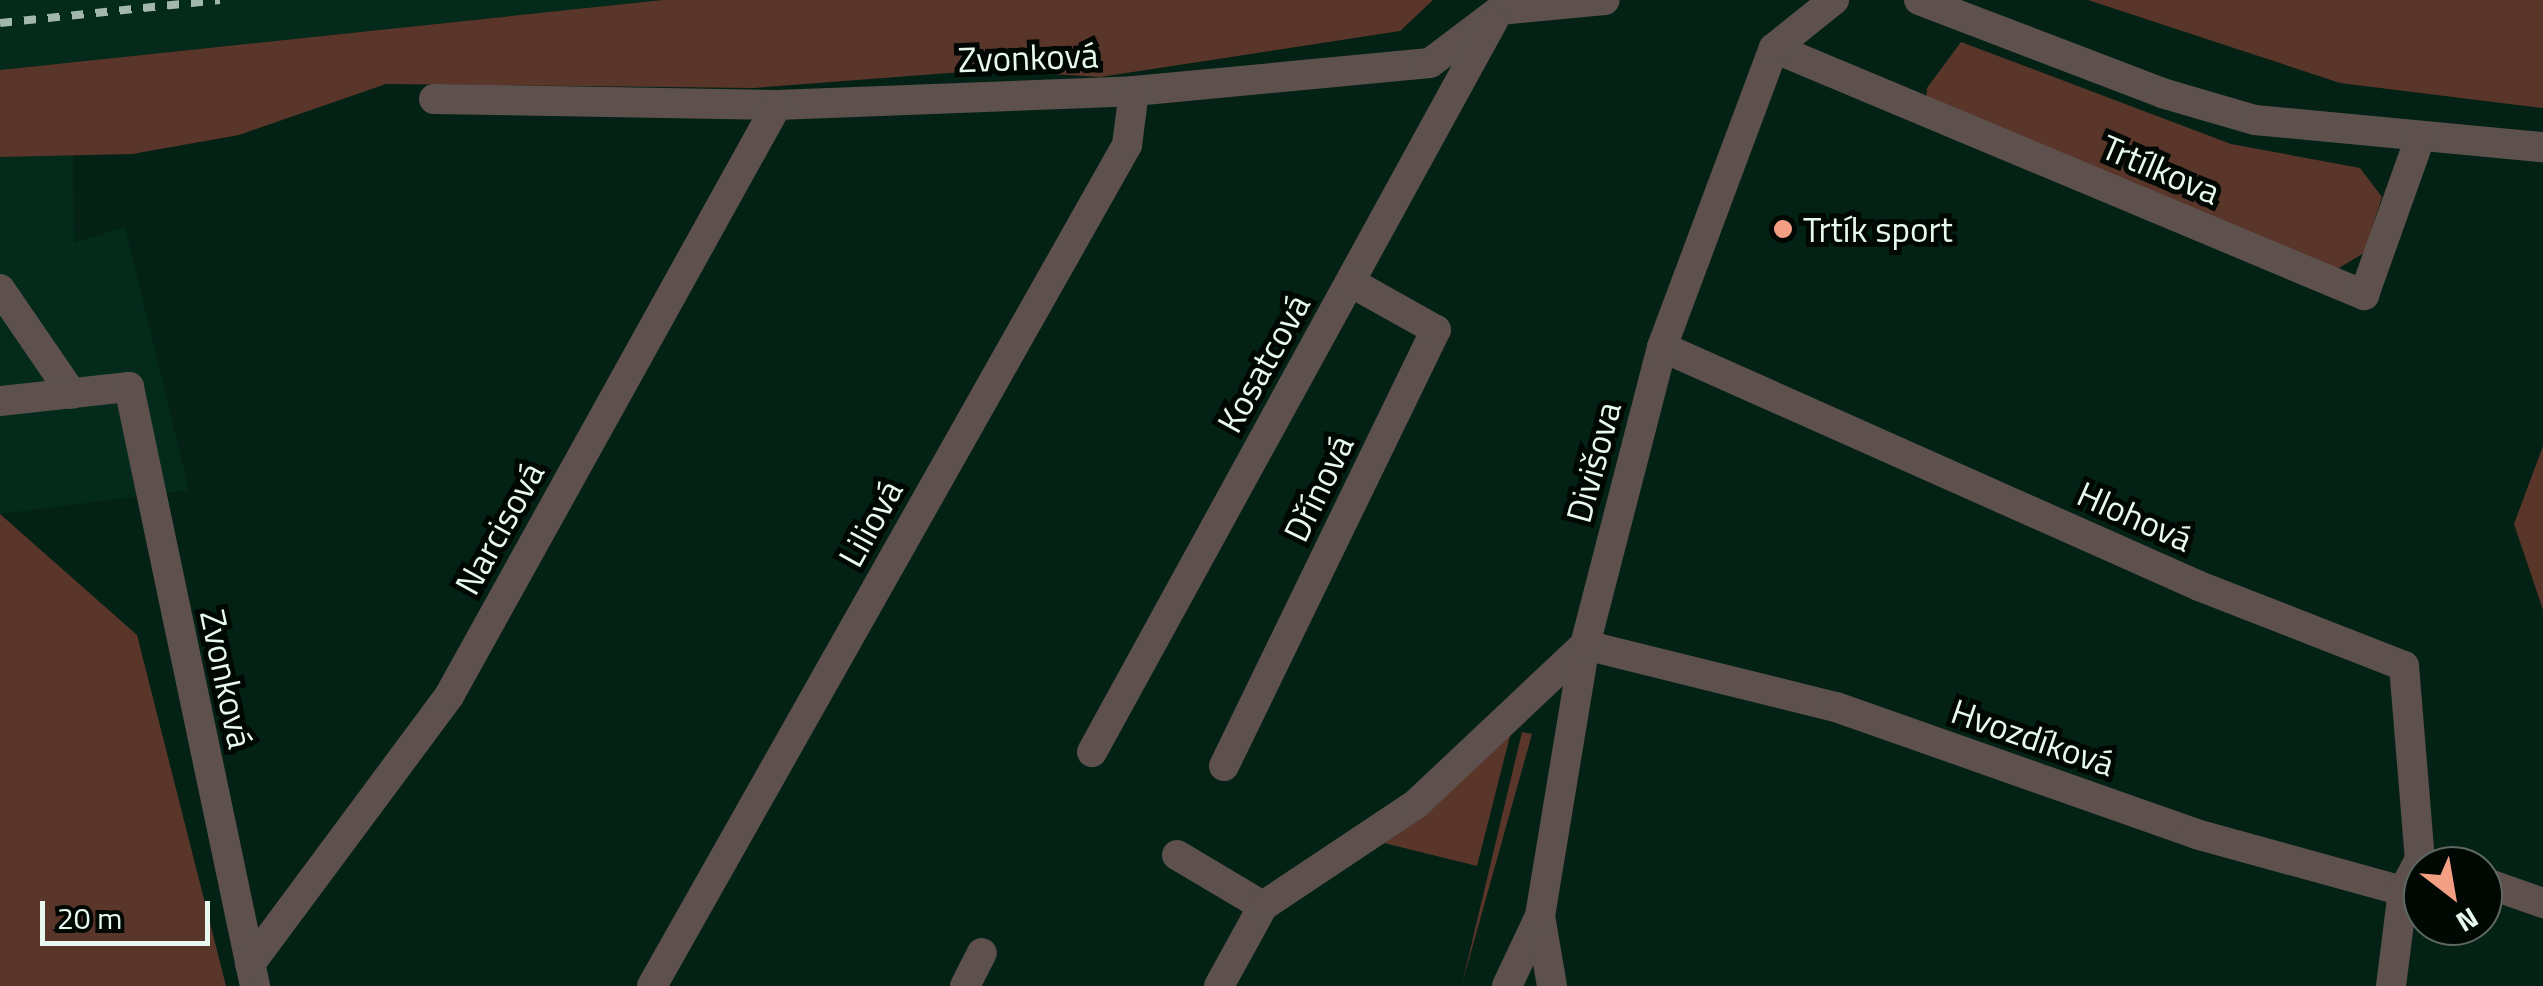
<!DOCTYPE html>
<html>
<head>
<meta charset="utf-8">
<style>
  body { margin:0 }
  #map { position:relative; width:2543px; height:986px; overflow:hidden; background:#042115; font-family:"Titillium Web",sans-serif }
  div>[style] { position:absolute }
  .built>* { inset:0; background:#032a1b }
  .green>* { inset:0; background:#5a362a }
  .minor>* { height:30px; margin:-15px; padding:0 15px; transform-origin:15px; border-radius:15px; background:#5e514d }
  .rail>* { height:8px; margin-top:-4px; transform-origin:0; background:repeating-linear-gradient(90deg,#a2b7ad 0 12px,transparent 0 24px) }
  .dots>* { width:28px; height:28px; translate:-50% -50%; box-sizing:border-box; border:5px solid #010804; border-radius:50% }
  span { translate:-50% -50%; white-space:nowrap; text-align:center; line-height:1.15; -webkit-text-stroke:10px #010804; paint-order:stroke }
  .street-label { font-size:35px; color:#e8f9f0 }
  .poi-label { font-size:35px; color:#e8f9f0 }
  .left { translate:0 -50%; text-align:left }
  .north { position:absolute; left:2403px; top:846px; width:100px; height:100px; box-sizing:border-box; background:#010804; border:2px solid #5d6862; border-radius:50%; rotate:149deg; font-size:28px; font-weight:700; line-height:40px; text-align:center; color:#e8f9f0 }
  .north::after { content:''; display:block; margin:auto; width:35px; height:45px; background:#f39f83; clip-path:polygon(50% 0,100% 100%,50% 72%,0 100%) }
  .scale { position:absolute; left:40px; top:901px; width:170px; height:45px; box-sizing:border-box; border:5px solid #e8f9f0; border-top:0; padding-left:12px; font-size:30px; line-height:35px; white-space:nowrap; color:#e8f9f0; -webkit-text-stroke:8px #010804; paint-order:stroke }
</style>
</head>
<body>
<div id="map">
  <div class="built">
    <div style="clip-path:polygon(0 0,663px 0,0 70px)"></div>
    <div style="clip-path:polygon(73px 155px,74px 243px,125px 227px,189px 490px,0 514px,0 157px)"></div>
  </div>
  <div class="green">
    <div style="clip-path:polygon(663px 0,1433px 0,1400px 31px,1100px 77px,988px 70px,753px 88px,386px 84px,239px 135px,132px 154px,0 157px,0 70px)"></div>
    <div style="clip-path:polygon(2088px 0,2543px 0,2543px 108px,2340px 83px)"></div>
    <div style="clip-path:polygon(1961px 42px,2231px 144px,2360px 168px,2382px 197px,2364px 253px,2334px 271px,1926px 102px,1927px 88px)"></div>
    <div style="clip-path:polygon(2543px 446px,2543px 610px,2514px 524px)"></div>
    <div style="clip-path:polygon(0 514px,137px 635px,226px 986px,0 986px)"></div>
    <div style="clip-path:polygon(1511px 732px,1477px 866px,1380px 842px)"></div>
    <div style="clip-path:polygon(1522px 732px,1532px 734px,1462px 984px)"></div>
  </div>
  <div class="minor">
    <div style="left:1919px;top:0;width:260px;rotate:20.9deg"></div>
    <div style="left:2162px;top:93px;width:97px;rotate:16.2deg"></div>
    <div style="left:2255px;top:120px;width:289px;rotate:5.4deg"></div>
    <div style="left:1774px;top:48px;width:640px;rotate:22.72deg"></div>
    <div style="left:2364px;top:295px;width:167px;rotate:-70.4deg"></div>
    <div style="left:434px;top:99px;width:343px;rotate:1deg"></div>
    <div style="left:777px;top:105px;width:357px;rotate:-2.2deg"></div>
    <div style="left:1134px;top:91px;width:297px;rotate:-5.4deg"></div>
    <div style="left:1430px;top:63px;width:88px;rotate:-37.1deg"></div>
    <div style="left:1500px;top:10px;width:105px;rotate:-5.4deg"></div>
    <div style="left:0;top:289px;width:127px;rotate:55.6deg"></div>
    <div style="left:1662px;top:347px;width:588px;rotate:23.99deg"></div>
    <div style="left:2199px;top:586px;width:220px;rotate:21.3deg"></div>
    <div style="left:2404px;top:666px;width:194px;rotate:85.3deg"></div>
    <div style="left:0;top:401px;width:130px;rotate:-6.2deg"></div>
    <div style="left:129px;top:387px;width:612px;rotate:78.12deg"></div>
    <div style="left:1092px;top:752px;width:834px;rotate:-61.25deg"></div>
    <div style="left:1224px;top:766px;width:485px;rotate:-64.1deg"></div>
    <div style="left:1436px;top:330px;width:98px;rotate:-150.8deg"></div>
    <div style="left:1177px;top:855px;width:100px;rotate:30.7deg"></div>
    <div style="left:2483px;top:882px;width:64px;rotate:19.3deg"></div>
    <div style="left:250px;top:964px;width:334px;rotate:-53.4deg"></div>
    <div style="left:449px;top:696px;width:676px;rotate:-60.97deg"></div>
    <div style="left:652px;top:986px;width:966px;rotate:-60.54deg"></div>
    <div style="left:1127px;top:145px;width:54px;rotate:-82.6deg"></div>
    <div style="left:965px;top:986px;width:37px;rotate:-63deg"></div>
    <div style="left:1219px;top:986px;width:91px;rotate:-61.2deg"></div>
    <div style="left:1263px;top:906px;width:184px;rotate:-33.7deg"></div>
    <div style="left:1416px;top:804px;width:232px;rotate:-43.3deg"></div>
    <div style="left:1585px;top:645px;width:259px;rotate:13.9deg"></div>
    <div style="left:1836px;top:707px;width:382px;rotate:19.4deg"></div>
    <div style="left:2196px;top:834px;width:215px;rotate:15.4deg"></div>
    <div style="left:2403px;top:891px;width:36px;rotate:-62deg"></div>
    <div style="left:1507px;top:986px;width:77px;rotate:-64.8deg"></div>
    <div style="left:1552px;top:986px;width:71px;rotate:-99.7deg"></div>
    <div style="left:1540px;top:916px;width:275px;rotate:-80.6deg"></div>
    <div style="left:1585px;top:645px;width:308px;rotate:-75.5deg"></div>
    <div style="left:1662px;top:347px;width:319px;rotate:-69.5deg"></div>
    <div style="left:1774px;top:48px;width:77px;rotate:-38.7deg"></div>
    <div style="left:2391px;top:986px;width:96px;rotate:-82.8deg"></div>
  </div>
  <div class="rail">
    <div style="left:0;top:23px;width:221px;rotate:-6deg"></div>
  </div>
  <div class="dots">
    <div style="left:1783px;top:229px;background:#f39f83"></div>
  </div>
  <div class="street-label">
    <span style="left:1028px;top:57px;rotate:-2deg">Zvonková</span>
    <span style="left:2161px;top:169px;rotate:23deg">Trtílkova</span>
    <span style="left:1263px;top:363px;rotate:-61deg">Kosatcová</span>
    <span style="left:1593px;top:462px;rotate:-75deg">Divišova</span>
    <span style="left:1318px;top:488px;rotate:-64deg">Dřínová</span>
    <span style="left:2135px;top:516px;rotate:24deg">Hlohová</span>
    <span style="left:870px;top:523px;rotate:-61deg">Liliová</span>
    <span style="left:499px;top:528px;rotate:-61deg">Narcisová</span>
    <span style="left:227px;top:679px;rotate:78deg">Zvonková</span>
    <span style="left:2033px;top:737px;rotate:19deg">Hvozdíková</span>
  </div>
  <div class="poi-label">
    <span class="left" style="left:1803px;top:229px">Trtík sport</span>
  </div>
  <div class="north">N</div>
  <div class="scale">20 m</div>
</div>
</body>
</html>
